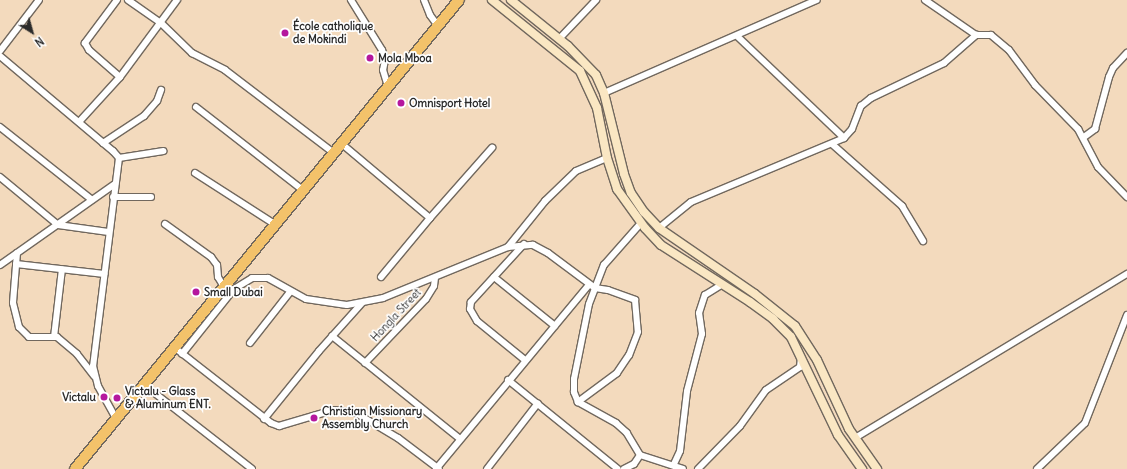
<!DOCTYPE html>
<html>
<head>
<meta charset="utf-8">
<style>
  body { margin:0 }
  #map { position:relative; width:1127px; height:469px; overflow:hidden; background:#f3dabd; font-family:Delius,sans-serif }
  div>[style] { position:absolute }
  .roads { filter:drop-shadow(1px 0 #71685e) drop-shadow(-1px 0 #71685e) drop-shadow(0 1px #71685e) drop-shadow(0 -1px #71685e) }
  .minor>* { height:6px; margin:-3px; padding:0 3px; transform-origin:3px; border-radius:3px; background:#fff }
  .secondary>* { height:8px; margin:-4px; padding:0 4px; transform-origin:4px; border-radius:4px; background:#fae7c3 }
  .trunk>* { height:10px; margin:-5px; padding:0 5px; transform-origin:5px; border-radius:5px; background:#f3c26a }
  .dots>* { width:11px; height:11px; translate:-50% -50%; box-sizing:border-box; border:2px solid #fff; border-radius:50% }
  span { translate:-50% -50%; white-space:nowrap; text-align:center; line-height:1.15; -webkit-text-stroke:3.5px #fff; paint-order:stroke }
  .poi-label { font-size:11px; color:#2b2b2b; font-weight:700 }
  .left { translate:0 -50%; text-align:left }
  .right { translate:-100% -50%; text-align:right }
  .street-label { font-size:11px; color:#2b2b2b }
  .north { position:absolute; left:12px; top:12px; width:40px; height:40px; -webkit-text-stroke:3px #fff; paint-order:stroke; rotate:143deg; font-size:11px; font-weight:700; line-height:16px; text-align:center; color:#2b2b2b }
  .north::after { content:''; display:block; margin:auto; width:14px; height:18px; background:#2b2b2b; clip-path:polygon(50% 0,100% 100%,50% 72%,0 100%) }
</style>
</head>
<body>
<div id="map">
  <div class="roads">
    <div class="minor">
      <div style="left:117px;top:0;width:54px;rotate:126.7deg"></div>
      <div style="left:85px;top:43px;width:8px;rotate:60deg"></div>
      <div style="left:89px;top:50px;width:41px;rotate:41.1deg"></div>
      <div style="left:128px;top:0;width:39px;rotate:35deg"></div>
      <div style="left:160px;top:22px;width:45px;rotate:44.1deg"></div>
      <div style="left:192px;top:53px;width:37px;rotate:27deg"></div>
      <div style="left:225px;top:70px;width:137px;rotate:37.3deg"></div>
      <div style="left:351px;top:0;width:59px;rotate:58.2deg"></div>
      <div style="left:382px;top:50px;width:10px;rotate:73deg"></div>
      <div style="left:385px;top:60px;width:10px;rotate:101deg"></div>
      <div style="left:383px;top:70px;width:17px;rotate:73deg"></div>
      <div style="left:424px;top:0;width:16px;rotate:68deg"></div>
      <div style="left:430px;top:15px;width:14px;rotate:54deg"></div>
      <div style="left:925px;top:0;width:62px;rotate:34.5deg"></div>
      <div style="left:976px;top:35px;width:15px"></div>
      <div style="left:991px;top:35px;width:23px;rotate:40deg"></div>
      <div style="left:1009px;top:50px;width:44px;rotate:53.4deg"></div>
      <div style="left:1035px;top:85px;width:62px;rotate:45.7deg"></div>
      <div style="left:1078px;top:129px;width:43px;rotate:62.2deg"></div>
      <div style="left:1098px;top:167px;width:42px;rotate:46deg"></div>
      <div style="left:738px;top:37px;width:146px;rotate:43.6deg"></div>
      <div style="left:559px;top:39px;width:54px;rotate:-46.5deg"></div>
      <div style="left:0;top:51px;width:64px;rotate:-52.6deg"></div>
      <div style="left:0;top:56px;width:148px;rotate:40.1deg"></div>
      <div style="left:113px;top:151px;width:9px;rotate:49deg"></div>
      <div style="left:119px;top:158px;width:210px;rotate:97.1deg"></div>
      <div style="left:93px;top:366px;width:21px;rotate:76deg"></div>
      <div style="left:98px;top:386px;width:37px;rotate:61deg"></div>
      <div style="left:604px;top:93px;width:232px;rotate:-23.6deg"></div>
      <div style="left:196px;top:107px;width:137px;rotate:37.9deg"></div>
      <div style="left:79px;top:122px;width:61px;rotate:-47.7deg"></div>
      <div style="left:120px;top:77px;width:96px;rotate:-53.5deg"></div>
      <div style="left:0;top:127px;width:117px;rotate:38.4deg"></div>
      <div style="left:1084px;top:137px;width:14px;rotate:-36deg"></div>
      <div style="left:1095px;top:129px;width:54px;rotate:-74.9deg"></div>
      <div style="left:1109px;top:77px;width:10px;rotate:-66deg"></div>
      <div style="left:1113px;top:68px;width:21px;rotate:-47deg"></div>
      <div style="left:103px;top:143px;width:49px;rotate:-33.4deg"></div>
      <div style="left:144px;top:116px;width:20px;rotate:-49deg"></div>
      <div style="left:157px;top:101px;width:12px;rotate:-70deg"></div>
      <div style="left:342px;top:144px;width:115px;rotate:40.1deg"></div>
      <div style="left:430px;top:218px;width:94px;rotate:-48.5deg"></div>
      <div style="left:832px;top:144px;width:94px;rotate:41.5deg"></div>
      <div style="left:902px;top:206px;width:41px;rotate:59deg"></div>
      <div style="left:119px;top:158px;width:45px;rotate:-9deg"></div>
      <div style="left:195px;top:173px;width:96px;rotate:32.7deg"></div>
      <div style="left:0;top:177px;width:75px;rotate:39.6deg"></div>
      <div style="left:58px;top:225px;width:51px;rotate:7.8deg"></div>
      <div style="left:113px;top:197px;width:38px"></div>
      <div style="left:165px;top:224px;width:57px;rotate:35.7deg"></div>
      <div style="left:211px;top:257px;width:10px;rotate:53deg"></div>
      <div style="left:217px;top:265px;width:12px;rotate:85deg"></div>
      <div style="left:218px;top:277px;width:12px;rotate:59deg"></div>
      <div style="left:659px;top:228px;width:41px;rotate:-39.1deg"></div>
      <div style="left:691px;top:202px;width:166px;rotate:-22.7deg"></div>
      <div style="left:844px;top:138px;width:12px;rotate:-48deg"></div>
      <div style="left:852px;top:129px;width:25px;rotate:-69deg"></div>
      <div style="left:861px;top:106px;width:13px;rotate:-39deg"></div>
      <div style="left:871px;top:98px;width:81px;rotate:-25.6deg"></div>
      <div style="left:944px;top:63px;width:43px;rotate:-41.2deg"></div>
      <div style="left:524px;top:244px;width:79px;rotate:132.4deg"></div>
      <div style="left:471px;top:302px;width:7px;rotate:98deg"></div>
      <div style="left:470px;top:309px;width:14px;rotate:60deg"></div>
      <div style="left:477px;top:321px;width:62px;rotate:39.1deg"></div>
      <div style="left:508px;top:247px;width:59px;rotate:-51.2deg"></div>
      <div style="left:545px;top:201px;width:43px;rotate:-44.1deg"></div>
      <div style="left:576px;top:171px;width:34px;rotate:-23deg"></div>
      <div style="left:17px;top:253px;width:50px;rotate:94.6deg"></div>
      <div style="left:13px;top:303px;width:25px;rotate:76deg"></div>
      <div style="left:19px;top:327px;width:14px;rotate:45deg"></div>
      <div style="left:29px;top:337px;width:28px"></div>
      <div style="left:57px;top:337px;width:26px;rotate:40deg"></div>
      <div style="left:77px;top:354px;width:28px;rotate:52deg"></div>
      <div style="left:16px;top:264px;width:89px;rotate:6.5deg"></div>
      <div style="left:0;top:265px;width:141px;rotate:-35.2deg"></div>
      <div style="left:381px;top:277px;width:77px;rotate:-50.3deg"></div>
      <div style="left:494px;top:277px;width:78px;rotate:38.8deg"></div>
      <div style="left:332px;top:336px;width:164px;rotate:38.8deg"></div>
      <div style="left:54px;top:337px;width:68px;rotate:-83.3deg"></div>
      <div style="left:250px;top:343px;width:65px;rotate:-51.9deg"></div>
      <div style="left:179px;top:351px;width:117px;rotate:38deg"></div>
      <div style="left:271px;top:423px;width:9px;rotate:21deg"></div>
      <div style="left:279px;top:426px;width:56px;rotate:-16.5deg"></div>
      <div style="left:333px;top:410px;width:23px;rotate:7deg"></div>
      <div style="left:356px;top:413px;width:49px;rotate:30.8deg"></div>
      <div style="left:398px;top:438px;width:51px;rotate:37.1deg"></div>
      <div style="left:182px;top:354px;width:83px;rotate:-51.3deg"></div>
      <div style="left:234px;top:289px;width:21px;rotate:-31deg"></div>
      <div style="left:252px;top:278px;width:16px"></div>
      <div style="left:268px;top:278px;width:43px;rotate:28.9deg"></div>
      <div style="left:306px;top:299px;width:41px;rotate:8.3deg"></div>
      <div style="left:347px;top:305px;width:37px;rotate:-11deg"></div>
      <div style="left:383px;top:298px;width:135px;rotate:-22.2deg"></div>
      <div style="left:508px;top:247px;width:25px;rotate:-5deg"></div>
      <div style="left:533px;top:245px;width:17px;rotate:28deg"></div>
      <div style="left:548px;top:253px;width:59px;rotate:36.7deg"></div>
      <div style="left:595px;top:288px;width:13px;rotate:9deg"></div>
      <div style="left:608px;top:290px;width:29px;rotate:20deg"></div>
      <div style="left:635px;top:300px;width:32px;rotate:85deg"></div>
      <div style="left:638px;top:332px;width:25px;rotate:111deg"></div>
      <div style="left:629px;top:355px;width:22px;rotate:124deg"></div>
      <div style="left:617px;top:373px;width:49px;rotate:143.4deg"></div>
      <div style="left:365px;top:363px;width:88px;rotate:-46.4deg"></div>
      <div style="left:426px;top:299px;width:15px;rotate:-58deg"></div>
      <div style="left:434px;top:286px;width:8px;rotate:-83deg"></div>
      <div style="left:508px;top:380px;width:141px;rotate:39deg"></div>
      <div style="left:143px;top:384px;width:138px;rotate:37.9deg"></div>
      <div style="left:264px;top:419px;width:87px;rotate:-51deg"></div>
      <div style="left:319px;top:351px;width:64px;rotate:-48.1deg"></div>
      <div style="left:855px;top:438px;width:318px;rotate:-31.1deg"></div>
      <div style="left:640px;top:455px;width:26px;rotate:-121deg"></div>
      <div style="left:627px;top:433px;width:15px;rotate:-138deg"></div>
      <div style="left:616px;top:423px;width:43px;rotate:-151.1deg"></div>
      <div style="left:578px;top:402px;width:11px;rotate:-112deg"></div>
      <div style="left:574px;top:392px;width:13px;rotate:-90deg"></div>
      <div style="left:574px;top:379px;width:76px;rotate:-78.7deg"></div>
      <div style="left:589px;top:304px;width:17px;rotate:-69deg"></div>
      <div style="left:595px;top:288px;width:25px;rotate:-69deg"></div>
      <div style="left:604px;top:265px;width:56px;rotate:-48.6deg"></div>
      <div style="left:640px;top:455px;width:45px;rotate:18deg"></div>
      <div style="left:674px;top:464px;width:14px;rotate:-65deg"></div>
      <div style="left:680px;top:451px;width:60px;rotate:-83.3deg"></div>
      <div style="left:687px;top:391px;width:59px;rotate:-75.3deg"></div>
      <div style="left:702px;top:334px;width:21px;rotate:-98deg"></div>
      <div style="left:699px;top:313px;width:19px;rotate:-72deg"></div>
      <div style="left:705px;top:295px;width:19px;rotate:-32deg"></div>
      <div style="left:436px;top:469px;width:239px;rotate:-50.3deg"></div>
      <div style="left:487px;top:469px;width:83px;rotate:-52.3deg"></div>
      <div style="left:624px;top:469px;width:11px;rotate:-27deg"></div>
      <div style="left:634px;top:464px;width:11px;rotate:-56deg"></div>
      <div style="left:698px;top:469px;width:60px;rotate:-45.7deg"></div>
      <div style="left:740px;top:426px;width:44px;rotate:-54.2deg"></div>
      <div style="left:766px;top:390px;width:41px;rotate:-34.1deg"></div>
      <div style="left:800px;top:367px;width:9px;rotate:-84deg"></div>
      <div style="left:1037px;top:469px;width:66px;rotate:-43.8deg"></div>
      <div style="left:1085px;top:423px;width:116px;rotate:-68.7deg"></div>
    </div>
    <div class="secondary">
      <div style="left:492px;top:0;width:113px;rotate:38.9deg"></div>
      <div style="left:580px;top:71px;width:41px;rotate:65.3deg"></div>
      <div style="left:597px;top:108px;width:51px;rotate:78.7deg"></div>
      <div style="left:607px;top:158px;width:33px;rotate:72deg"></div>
      <div style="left:617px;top:189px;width:48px;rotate:54.3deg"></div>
      <div style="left:645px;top:228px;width:23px;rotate:47deg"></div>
      <div style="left:661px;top:245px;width:106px;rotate:32.6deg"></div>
      <div style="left:750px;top:302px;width:29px;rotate:36deg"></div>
      <div style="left:773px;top:319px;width:25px;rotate:45deg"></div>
      <div style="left:791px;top:337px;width:109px;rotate:64.4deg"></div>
      <div style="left:838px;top:435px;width:42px;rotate:54.8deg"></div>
      <div style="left:511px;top:0;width:73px;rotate:38.9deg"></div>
      <div style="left:568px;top:46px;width:40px;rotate:46deg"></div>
      <div style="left:596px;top:75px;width:20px;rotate:66deg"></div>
      <div style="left:604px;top:93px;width:83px;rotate:76.1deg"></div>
      <div style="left:624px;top:174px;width:20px;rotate:70deg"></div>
      <div style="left:631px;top:193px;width:23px;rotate:56deg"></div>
      <div style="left:644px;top:212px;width:22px;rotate:47deg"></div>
      <div style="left:659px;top:228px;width:116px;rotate:34.5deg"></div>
      <div style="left:755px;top:294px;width:51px;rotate:38.7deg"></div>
      <div style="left:795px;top:326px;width:40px;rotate:57.1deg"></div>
      <div style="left:817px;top:360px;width:76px;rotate:65.1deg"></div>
      <div style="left:849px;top:429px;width:49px;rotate:55deg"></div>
    </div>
    <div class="trunk">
      <div style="left:75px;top:469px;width:606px;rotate:-50.69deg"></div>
    </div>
  </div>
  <div class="dots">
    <div style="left:285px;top:33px;background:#b5179e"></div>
    <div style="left:370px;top:58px;background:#b5179e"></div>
    <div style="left:401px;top:103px;background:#b5179e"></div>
    <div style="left:196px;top:292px;background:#b5179e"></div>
    <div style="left:104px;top:397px;background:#b5179e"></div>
    <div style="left:117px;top:398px;background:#b5179e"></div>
    <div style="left:314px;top:418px;background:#b5179e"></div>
  </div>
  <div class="poi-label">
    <span class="left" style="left:293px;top:33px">École catholique<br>de Mokindi</span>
    <span class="left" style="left:378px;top:58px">Mola Mboa</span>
    <span class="left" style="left:409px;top:103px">Omnisport Hotel</span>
    <span class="left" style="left:204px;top:292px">Small Dubai</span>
    <span class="left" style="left:125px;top:398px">Victalu - Glass<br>&amp; Aluminum ENT.</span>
    <span class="right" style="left:96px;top:397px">Victalu</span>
    <span class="left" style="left:322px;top:418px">Christian Missionary<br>Assembly Church</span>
  </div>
  <div class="street-label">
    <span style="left:396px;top:315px;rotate:-47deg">Hongla Street</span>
  </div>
  <div class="north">N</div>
</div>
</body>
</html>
